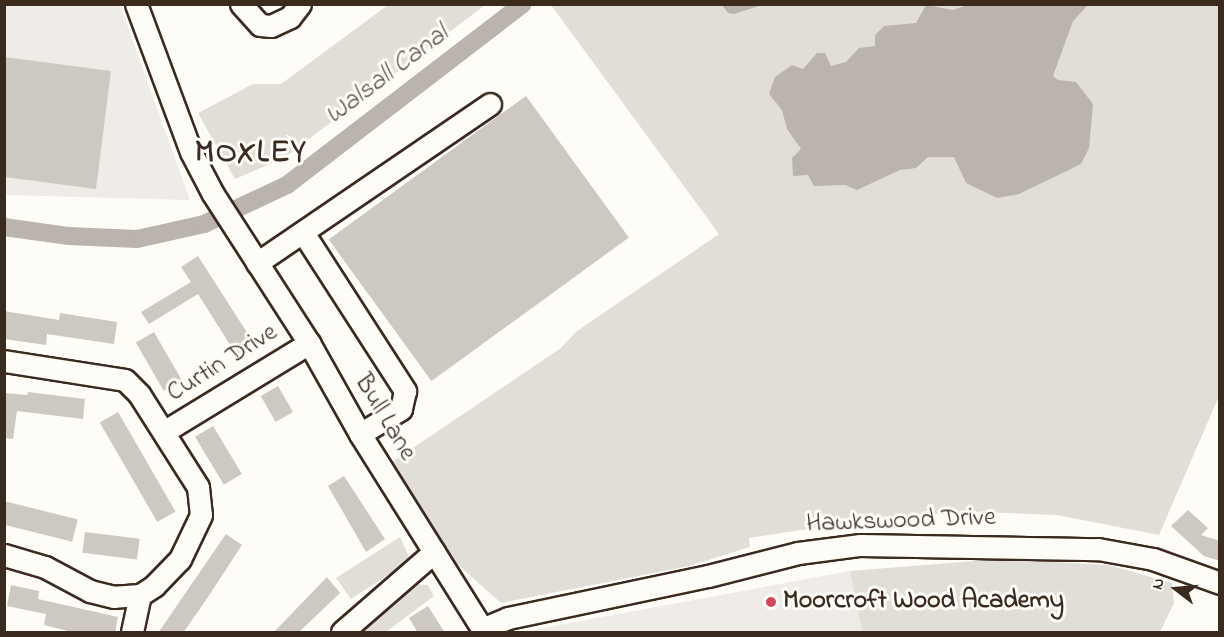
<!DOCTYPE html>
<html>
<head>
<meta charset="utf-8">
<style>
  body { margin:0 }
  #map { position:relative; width:1224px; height:637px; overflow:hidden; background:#fdfcf7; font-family:"Indie Flower",sans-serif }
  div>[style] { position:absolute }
  .built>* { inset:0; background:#efece7 }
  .green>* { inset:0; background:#e1ded7 }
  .water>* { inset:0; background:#bbb4ad }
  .canal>* { height:18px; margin:-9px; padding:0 9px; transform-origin:9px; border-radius:9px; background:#bbb4ad }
  .building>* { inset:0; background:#cdc8c2; transform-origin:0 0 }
  .roads { filter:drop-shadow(2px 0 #3b2a1e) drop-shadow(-2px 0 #3b2a1e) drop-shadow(0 2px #3b2a1e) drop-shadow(0 -2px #3b2a1e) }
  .minor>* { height:21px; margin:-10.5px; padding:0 10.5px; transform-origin:10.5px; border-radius:10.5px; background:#fdfcf7 }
  .dots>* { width:16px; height:16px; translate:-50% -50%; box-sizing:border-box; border:3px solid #fdfcf7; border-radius:50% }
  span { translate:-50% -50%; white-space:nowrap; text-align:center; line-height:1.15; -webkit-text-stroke:6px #fdfcf7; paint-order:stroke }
  .street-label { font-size:26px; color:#3b2a1e }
  .poi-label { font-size:26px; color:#3b2a1e; font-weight:700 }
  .left { translate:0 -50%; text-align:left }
  .water-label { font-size:27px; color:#615349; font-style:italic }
  .district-label { font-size:32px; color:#3b2a1e; font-weight:700; letter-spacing:1.5px }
  .frame { position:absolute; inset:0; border:6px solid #3b2a1e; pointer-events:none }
  .north { position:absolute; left:1146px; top:559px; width:60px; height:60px; -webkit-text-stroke:4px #fdfcf7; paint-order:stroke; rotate:286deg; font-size:16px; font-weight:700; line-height:24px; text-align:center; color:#3b2a1e }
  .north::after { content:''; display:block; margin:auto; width:21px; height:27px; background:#3b2a1e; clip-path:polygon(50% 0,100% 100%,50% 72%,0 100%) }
</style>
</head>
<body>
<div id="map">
  <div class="built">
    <div style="clip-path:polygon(4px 5px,120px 5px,190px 200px,5px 195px)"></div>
    <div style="clip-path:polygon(850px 571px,862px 632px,521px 632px)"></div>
  </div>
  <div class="green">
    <div style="clip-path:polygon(388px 5px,485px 5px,284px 158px,235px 179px,198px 113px,253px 84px,281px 84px)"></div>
    <div style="clip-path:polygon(551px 5px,1219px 5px,1219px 396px,1159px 535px,1057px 515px,980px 512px,892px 516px,749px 538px,750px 547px,689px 566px,501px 603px,454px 561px,392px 462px,561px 348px,577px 331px,719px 234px)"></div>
    <div style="clip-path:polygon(400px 537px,409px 557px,405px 564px,351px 599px,336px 578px)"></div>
    <div style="clip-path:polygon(999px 559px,1109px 565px,1172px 583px,1174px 603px,1160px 632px,862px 632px,850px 571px)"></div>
    <div style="clip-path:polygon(415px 584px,428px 585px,434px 596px,386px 632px,355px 632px)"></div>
  </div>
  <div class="water">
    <div style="clip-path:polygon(722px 5px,722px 4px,762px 5px,734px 14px,728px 13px)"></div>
    <div style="clip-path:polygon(968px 5px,1088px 5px,1073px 21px,1053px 76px,1058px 80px,1076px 82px,1093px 104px,1089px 148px,1081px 164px,1019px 194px,997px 198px,966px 183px,954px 157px,928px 157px,916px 168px,900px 170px,857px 190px,845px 185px,814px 186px,808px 175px,793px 176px,792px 158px,801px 149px,787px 129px,782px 110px,769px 94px,775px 77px,792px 65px,803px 69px,817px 53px,825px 53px,831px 66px,846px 62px,859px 48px,875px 46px,875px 35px,884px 26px,916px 23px,926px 5px,953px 10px)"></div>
  </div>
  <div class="canal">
    <div style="left:4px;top:227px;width:66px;rotate:7.9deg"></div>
    <div style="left:69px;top:236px;width:68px;rotate:2.5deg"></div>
    <div style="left:137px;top:239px;width:69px;rotate:-12.6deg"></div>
    <div style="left:204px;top:224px;width:92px;rotate:-25.2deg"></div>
    <div style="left:287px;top:185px;width:297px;rotate:-37.5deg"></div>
  </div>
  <div class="building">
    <div style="clip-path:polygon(4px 57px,111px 71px,96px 189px,4px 177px)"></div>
    <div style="left:526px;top:96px;width:175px;height:244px;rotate:54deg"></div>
    <div style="clip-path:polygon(198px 256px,255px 345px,237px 356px,198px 294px,149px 324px,141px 312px,191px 282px,181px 267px)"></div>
    <div style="clip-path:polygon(4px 311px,59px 320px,60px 313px,117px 322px,114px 344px,47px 334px,46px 345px,4px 339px)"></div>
    <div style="left:154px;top:332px;width:56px;height:21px;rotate:60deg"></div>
    <div style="left:278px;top:386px;width:30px;height:20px;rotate:60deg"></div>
    <div style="clip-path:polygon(28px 392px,85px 399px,83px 419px,17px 411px,13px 439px,4px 438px,4px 393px,27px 395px)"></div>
    <div style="left:118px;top:412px;width:115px;height:21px;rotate:60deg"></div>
    <div style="left:213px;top:426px;width:56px;height:21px;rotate:59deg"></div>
    <div style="clip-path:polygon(344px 476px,385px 539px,366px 552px,328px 486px)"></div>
    <div style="left:4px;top:501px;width:76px;height:23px;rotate:14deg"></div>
    <div style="clip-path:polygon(1188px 510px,1208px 528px,1201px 535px,1220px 541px,1220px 561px,1204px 556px,1171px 526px)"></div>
    <div style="left:85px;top:532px;width:55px;height:21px;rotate:7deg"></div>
    <div style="clip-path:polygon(226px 534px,242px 545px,206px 600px,183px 633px,158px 633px)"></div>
    <div style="clip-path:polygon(327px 577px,340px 593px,298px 633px,273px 633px)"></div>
    <div style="clip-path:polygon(11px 585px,39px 591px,38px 599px,118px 617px,115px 633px,76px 633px,44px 625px,46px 614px,7px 606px)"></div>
    <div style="clip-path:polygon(428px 606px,445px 633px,418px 633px,409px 618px)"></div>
  </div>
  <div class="roads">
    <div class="minor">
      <div style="left:136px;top:4px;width:158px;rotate:69.6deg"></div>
      <div style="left:191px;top:152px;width:47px;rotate:62.4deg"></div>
      <div style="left:213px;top:194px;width:177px;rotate:57.2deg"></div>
      <div style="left:309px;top:343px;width:104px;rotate:60.7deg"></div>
      <div style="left:360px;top:434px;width:234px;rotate:57.9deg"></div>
      <div style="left:241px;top:4px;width:28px;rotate:48deg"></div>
      <div style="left:260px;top:25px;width:11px;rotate:5deg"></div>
      <div style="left:271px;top:26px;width:21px;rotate:-25deg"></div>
      <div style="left:290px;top:17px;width:16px;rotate:-52deg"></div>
      <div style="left:304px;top:234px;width:187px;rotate:57.2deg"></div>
      <div style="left:405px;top:391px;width:18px;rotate:103deg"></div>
      <div style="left:401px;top:409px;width:48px;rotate:148.6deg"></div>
      <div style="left:257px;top:263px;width:282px;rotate:-34.3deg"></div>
      <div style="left:4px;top:361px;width:122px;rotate:8.9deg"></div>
      <div style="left:125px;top:380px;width:20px;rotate:45deg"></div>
      <div style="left:139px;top:394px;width:110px;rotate:57.6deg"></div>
      <div style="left:198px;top:487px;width:28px;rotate:84deg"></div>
      <div style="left:201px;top:515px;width:49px;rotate:115.5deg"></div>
      <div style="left:180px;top:559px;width:37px;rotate:134deg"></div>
      <div style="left:154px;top:586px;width:17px;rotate:147deg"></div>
      <div style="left:140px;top:595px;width:26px;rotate:176deg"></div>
      <div style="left:114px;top:597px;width:25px;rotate:-166deg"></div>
      <div style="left:90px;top:591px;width:51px;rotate:-151.9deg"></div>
      <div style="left:45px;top:567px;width:43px;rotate:-163.7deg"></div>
      <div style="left:165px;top:431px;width:169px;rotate:-31.4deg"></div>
      <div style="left:482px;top:629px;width:28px;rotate:-23deg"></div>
      <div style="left:508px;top:618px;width:204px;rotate:-11.9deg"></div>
      <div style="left:708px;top:576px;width:93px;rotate:-14.3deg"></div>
      <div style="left:798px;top:553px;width:63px;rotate:-7.4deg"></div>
      <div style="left:860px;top:545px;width:238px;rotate:1deg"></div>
      <div style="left:1098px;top:549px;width:56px;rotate:10.3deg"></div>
      <div style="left:1153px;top:559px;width:71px;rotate:19.7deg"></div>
      <div style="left:132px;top:632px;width:38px;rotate:-78deg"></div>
      <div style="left:342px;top:632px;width:122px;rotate:-41deg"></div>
    </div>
  </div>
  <div class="dots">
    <div style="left:771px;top:602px;background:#d1495b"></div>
  </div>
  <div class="street-label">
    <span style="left:223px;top:364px;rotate:-32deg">Curtin Drive</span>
    <span style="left:384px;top:418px;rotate:59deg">Bull Lane</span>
    <span style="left:901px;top:522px;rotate:-2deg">Hawkswood Drive</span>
  </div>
  <div class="poi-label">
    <span class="left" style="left:783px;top:602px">Moorcroft Wood Academy</span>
  </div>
  <div class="water-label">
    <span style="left:387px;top:75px;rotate:-37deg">Walsall Canal</span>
  </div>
  <div class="district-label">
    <span style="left:251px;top:154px">MOXLEY</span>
  </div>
  <div class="frame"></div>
  <div class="north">N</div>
</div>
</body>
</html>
